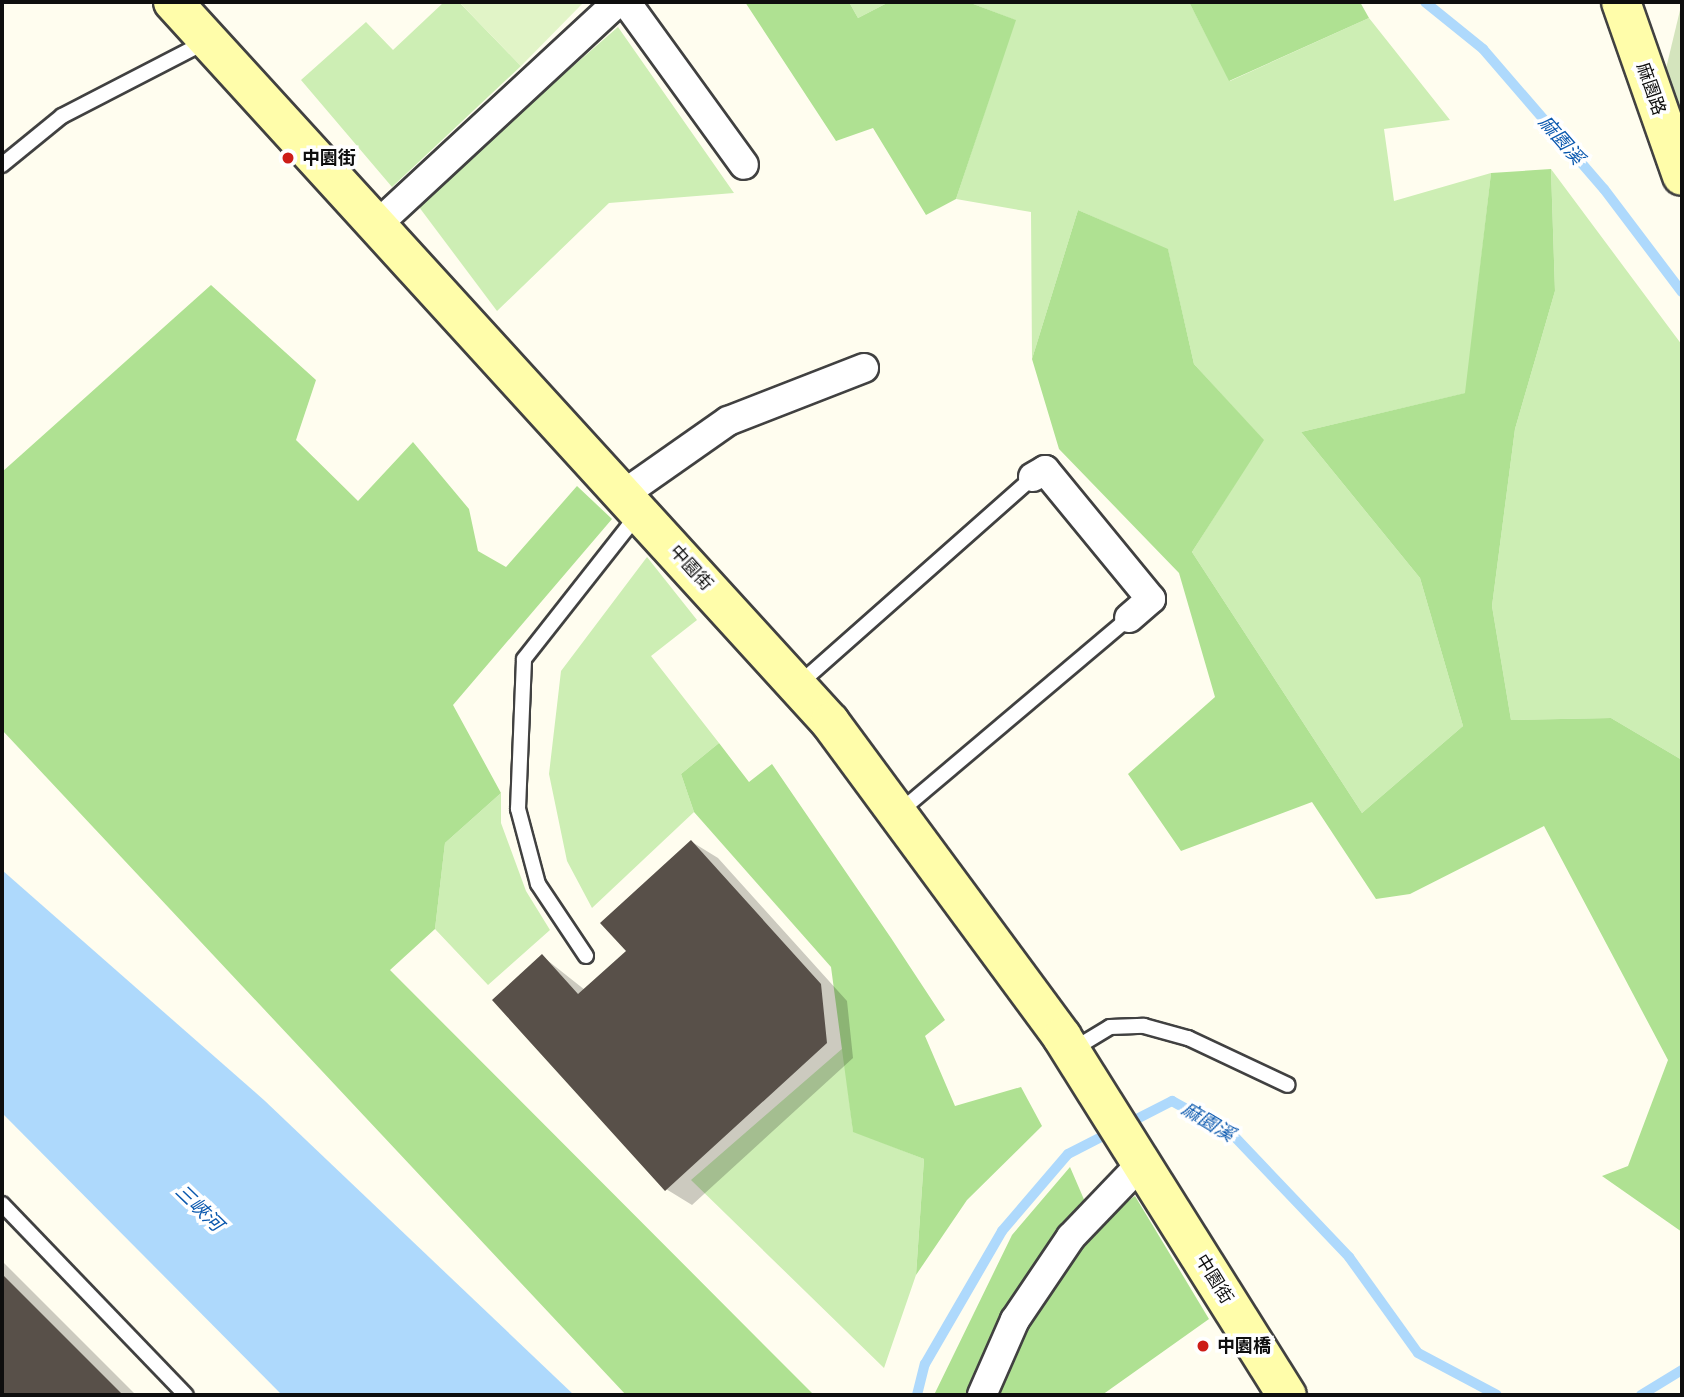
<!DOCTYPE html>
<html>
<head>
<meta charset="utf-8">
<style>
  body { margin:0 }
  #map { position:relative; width:1684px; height:1397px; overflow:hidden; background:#fffdef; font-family:"IBM Plex Serif","Noto Sans TC",serif }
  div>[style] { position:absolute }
  .green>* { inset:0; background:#cdeeb4 }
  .forest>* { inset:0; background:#afe192 }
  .cemetery>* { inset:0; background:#d4e4bd }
  .pitch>* { inset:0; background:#e1f4c7 }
  .water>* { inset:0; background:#aed9fc }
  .shadow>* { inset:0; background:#0003 }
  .stream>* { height:10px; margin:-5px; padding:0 5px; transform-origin:5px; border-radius:5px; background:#aed9fc }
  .building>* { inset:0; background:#585049 }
  .roads { filter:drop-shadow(2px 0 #414141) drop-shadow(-2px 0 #414141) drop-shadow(0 2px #414141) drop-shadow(0 -2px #414141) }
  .lane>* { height:14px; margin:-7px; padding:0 7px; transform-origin:7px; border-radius:7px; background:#fff }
  .street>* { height:28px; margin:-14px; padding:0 14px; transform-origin:14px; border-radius:14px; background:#fff }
  .secondary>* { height:38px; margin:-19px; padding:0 19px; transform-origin:19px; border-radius:19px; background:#fffdaa }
  .dots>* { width:19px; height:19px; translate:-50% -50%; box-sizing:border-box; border:4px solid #fff; border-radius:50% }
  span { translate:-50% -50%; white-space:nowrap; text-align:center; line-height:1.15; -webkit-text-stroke:7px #fff; paint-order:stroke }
  .street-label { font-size:18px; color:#0e0e0e }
  .poi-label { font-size:18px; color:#0e0e0e; font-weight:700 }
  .left { translate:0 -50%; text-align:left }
  .water-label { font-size:19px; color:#0a58ae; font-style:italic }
  .frame { position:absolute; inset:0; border:4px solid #0e0e0e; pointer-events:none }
</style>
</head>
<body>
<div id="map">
  <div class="green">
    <div style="clip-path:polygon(444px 2px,459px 2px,521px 66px,392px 187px,301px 80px,366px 22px,393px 50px)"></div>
    <div style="clip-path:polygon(849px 2px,889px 2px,858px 18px)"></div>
    <div style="clip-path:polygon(968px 2px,1189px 2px,1230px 81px,1369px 18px,1450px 120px,1384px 129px,1394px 201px,1491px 173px,1466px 393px,1301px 432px,1420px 578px,1463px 726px,1362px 813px,1192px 552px,1263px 440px,1194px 364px,1168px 250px,1078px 210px,1032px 359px,1031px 212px,956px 199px,1015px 20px)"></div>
    <div style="clip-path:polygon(618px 27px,734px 193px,609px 203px,497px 311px,416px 203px)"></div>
    <div style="clip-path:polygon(1551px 169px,1682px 345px,1682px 760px,1611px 718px,1511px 720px,1492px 606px,1515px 429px,1555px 291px)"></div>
    <div style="clip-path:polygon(647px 557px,697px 620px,651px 656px,719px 743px,681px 774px,694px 812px,592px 908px,567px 861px,549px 774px,561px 671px)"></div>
    <div style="clip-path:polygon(501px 793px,501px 823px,526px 891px,550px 930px,488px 985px,435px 929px,445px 843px)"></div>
    <div style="clip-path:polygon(843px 1048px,853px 1131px,924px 1159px,916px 1275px,884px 1368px,691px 1180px)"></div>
  </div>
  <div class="forest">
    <div style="clip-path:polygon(745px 2px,849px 2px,858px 18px,889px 2px,968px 2px,1016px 20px,956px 199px,926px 215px,873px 128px,836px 141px)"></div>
    <div style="clip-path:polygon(1189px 2px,1360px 2px,1369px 18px,1229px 81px)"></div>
    <div style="clip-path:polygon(1551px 169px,1555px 291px,1515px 429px,1492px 606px,1511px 720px,1611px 718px,1682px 760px,1682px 1232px,1602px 1176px,1628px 1166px,1668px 1060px,1544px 826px,1410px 894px,1376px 899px,1312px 802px,1181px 851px,1128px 774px,1215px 697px,1179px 573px,1059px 449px,1032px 359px,1078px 210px,1168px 249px,1194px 364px,1264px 440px,1192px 552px,1362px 813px,1463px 726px,1420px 578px,1301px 432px,1465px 393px,1491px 173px)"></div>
    <div style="clip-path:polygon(211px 285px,316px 380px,296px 440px,358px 501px,413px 442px,469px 509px,478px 551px,506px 567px,577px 486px,612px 519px,453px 705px,501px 793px,445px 843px,435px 929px,390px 970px,814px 1395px,626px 1395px,2px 730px,2px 472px)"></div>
    <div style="clip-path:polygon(719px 743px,749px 782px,772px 764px,891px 938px,945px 1020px,925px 1036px,955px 1106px,1021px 1087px,1042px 1126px,967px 1200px,916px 1275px,924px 1159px,853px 1132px,831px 967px,694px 812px,681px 774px)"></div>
    <div style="clip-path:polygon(1070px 1167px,1095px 1225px,1135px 1196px,1209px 1319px,1102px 1395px,934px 1395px,1012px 1235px)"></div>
  </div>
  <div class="cemetery">
    <div style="clip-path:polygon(1682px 2px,1682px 136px,1662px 85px)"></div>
  </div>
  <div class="pitch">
    <div style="clip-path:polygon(459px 2px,584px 2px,521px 66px)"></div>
  </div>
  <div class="water">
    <div style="clip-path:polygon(2px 870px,265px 1101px,574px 1395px,282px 1395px,2px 1113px)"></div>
  </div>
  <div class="shadow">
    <div style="clip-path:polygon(692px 842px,718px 858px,847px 1001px,853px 1058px,692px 1205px,666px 1189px,542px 956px,585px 990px,628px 951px)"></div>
    <div style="clip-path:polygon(2px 1261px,136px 1395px,2px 1395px)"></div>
  </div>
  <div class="stream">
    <div style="left:1425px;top:2px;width:75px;rotate:39deg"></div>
    <div style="left:1483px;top:49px;width:185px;rotate:49.2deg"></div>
    <div style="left:1604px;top:189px;width:129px;rotate:52.9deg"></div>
    <div style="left:1125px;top:1125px;width:53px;rotate:-27.1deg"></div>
    <div style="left:1172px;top:1101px;width:68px;rotate:28.8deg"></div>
    <div style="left:1232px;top:1134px;width:170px;rotate:46.4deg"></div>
    <div style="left:1349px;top:1257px;width:118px;rotate:54.3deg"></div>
    <div style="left:1418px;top:1353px;width:89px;rotate:28deg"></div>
    <div style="left:917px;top:1395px;width:32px;rotate:-76deg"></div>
    <div style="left:925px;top:1364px;width:154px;rotate:-59.9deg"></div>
    <div style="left:1002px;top:1231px;width:101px;rotate:-49.4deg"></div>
    <div style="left:1068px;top:1154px;width:48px;rotate:-27.1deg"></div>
    <div style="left:1641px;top:1395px;width:48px;rotate:-31.4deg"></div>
  </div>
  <div class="building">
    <div style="clip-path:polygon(691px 840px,821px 984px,827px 1043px,665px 1191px,492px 1000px,542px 954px,578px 994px,626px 951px,600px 923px)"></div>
    <div style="clip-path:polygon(2px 1274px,123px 1395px,2px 1395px)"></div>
  </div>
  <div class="roads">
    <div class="lane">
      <div style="left:2px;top:165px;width:77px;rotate:-39.2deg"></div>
      <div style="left:62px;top:116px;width:163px;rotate:-27.3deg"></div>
      <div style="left:798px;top:685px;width:314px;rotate:-41.5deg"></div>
      <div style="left:898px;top:813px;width:302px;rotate:-40.2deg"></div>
      <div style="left:586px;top:956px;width:87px;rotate:-123.7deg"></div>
      <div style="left:538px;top:884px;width:78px;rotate:-104.9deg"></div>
      <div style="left:518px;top:809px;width:150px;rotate:-87.7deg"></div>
      <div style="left:524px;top:659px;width:186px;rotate:-51.8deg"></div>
      <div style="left:1072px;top:1050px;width:44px;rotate:-31.2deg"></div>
      <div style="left:1110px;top:1027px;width:34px;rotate:-2deg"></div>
      <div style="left:1144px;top:1026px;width:46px;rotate:15.3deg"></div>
      <div style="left:1188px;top:1038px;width:110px;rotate:25.2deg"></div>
      <div style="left:2px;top:1204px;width:265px;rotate:46.1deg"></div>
    </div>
    <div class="street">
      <div style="left:626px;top:2px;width:201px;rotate:54.1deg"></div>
      <div style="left:379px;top:223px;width:326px;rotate:-42.8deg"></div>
      <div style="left:1033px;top:477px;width:14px;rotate:-30deg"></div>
      <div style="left:1045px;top:470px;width:167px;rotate:50.6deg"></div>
      <div style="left:1151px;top:599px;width:29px;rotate:139deg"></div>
      <div style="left:624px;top:494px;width:127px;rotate:-35.1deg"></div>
      <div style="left:728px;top:421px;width:146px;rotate:-21.3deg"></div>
      <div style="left:982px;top:1395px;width:82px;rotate:-66.3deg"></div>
      <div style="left:1015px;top:1320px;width:100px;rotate:-56deg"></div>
      <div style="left:1071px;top:1237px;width:103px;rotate:-46.2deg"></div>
    </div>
    <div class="secondary">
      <div style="left:173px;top:2px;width:975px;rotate:47.62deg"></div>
      <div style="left:830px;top:722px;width:391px;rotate:53.6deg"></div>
      <div style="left:1062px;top:1037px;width:423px;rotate:57.9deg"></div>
      <div style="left:1621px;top:2px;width:184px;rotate:70.7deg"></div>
    </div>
  </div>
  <div class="dots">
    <div style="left:288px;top:158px;background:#cd1d17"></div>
    <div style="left:1203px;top:1346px;background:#cd1d17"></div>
  </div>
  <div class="street-label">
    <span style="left:1651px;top:89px;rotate:71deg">麻園路</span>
    <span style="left:691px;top:568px;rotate:48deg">中園街</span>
    <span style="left:1214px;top:1279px;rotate:58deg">中園街</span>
  </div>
  <div class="poi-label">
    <span class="left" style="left:302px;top:158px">中園街</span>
    <span class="left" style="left:1217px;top:1346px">中園橋</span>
  </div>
  <div class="water-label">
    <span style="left:1561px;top:140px;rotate:49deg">麻園溪</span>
    <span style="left:1208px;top:1122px;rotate:31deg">麻園溪</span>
    <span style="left:199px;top:1208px;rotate:44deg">三峽河</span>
  </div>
  <div class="frame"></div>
</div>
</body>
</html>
